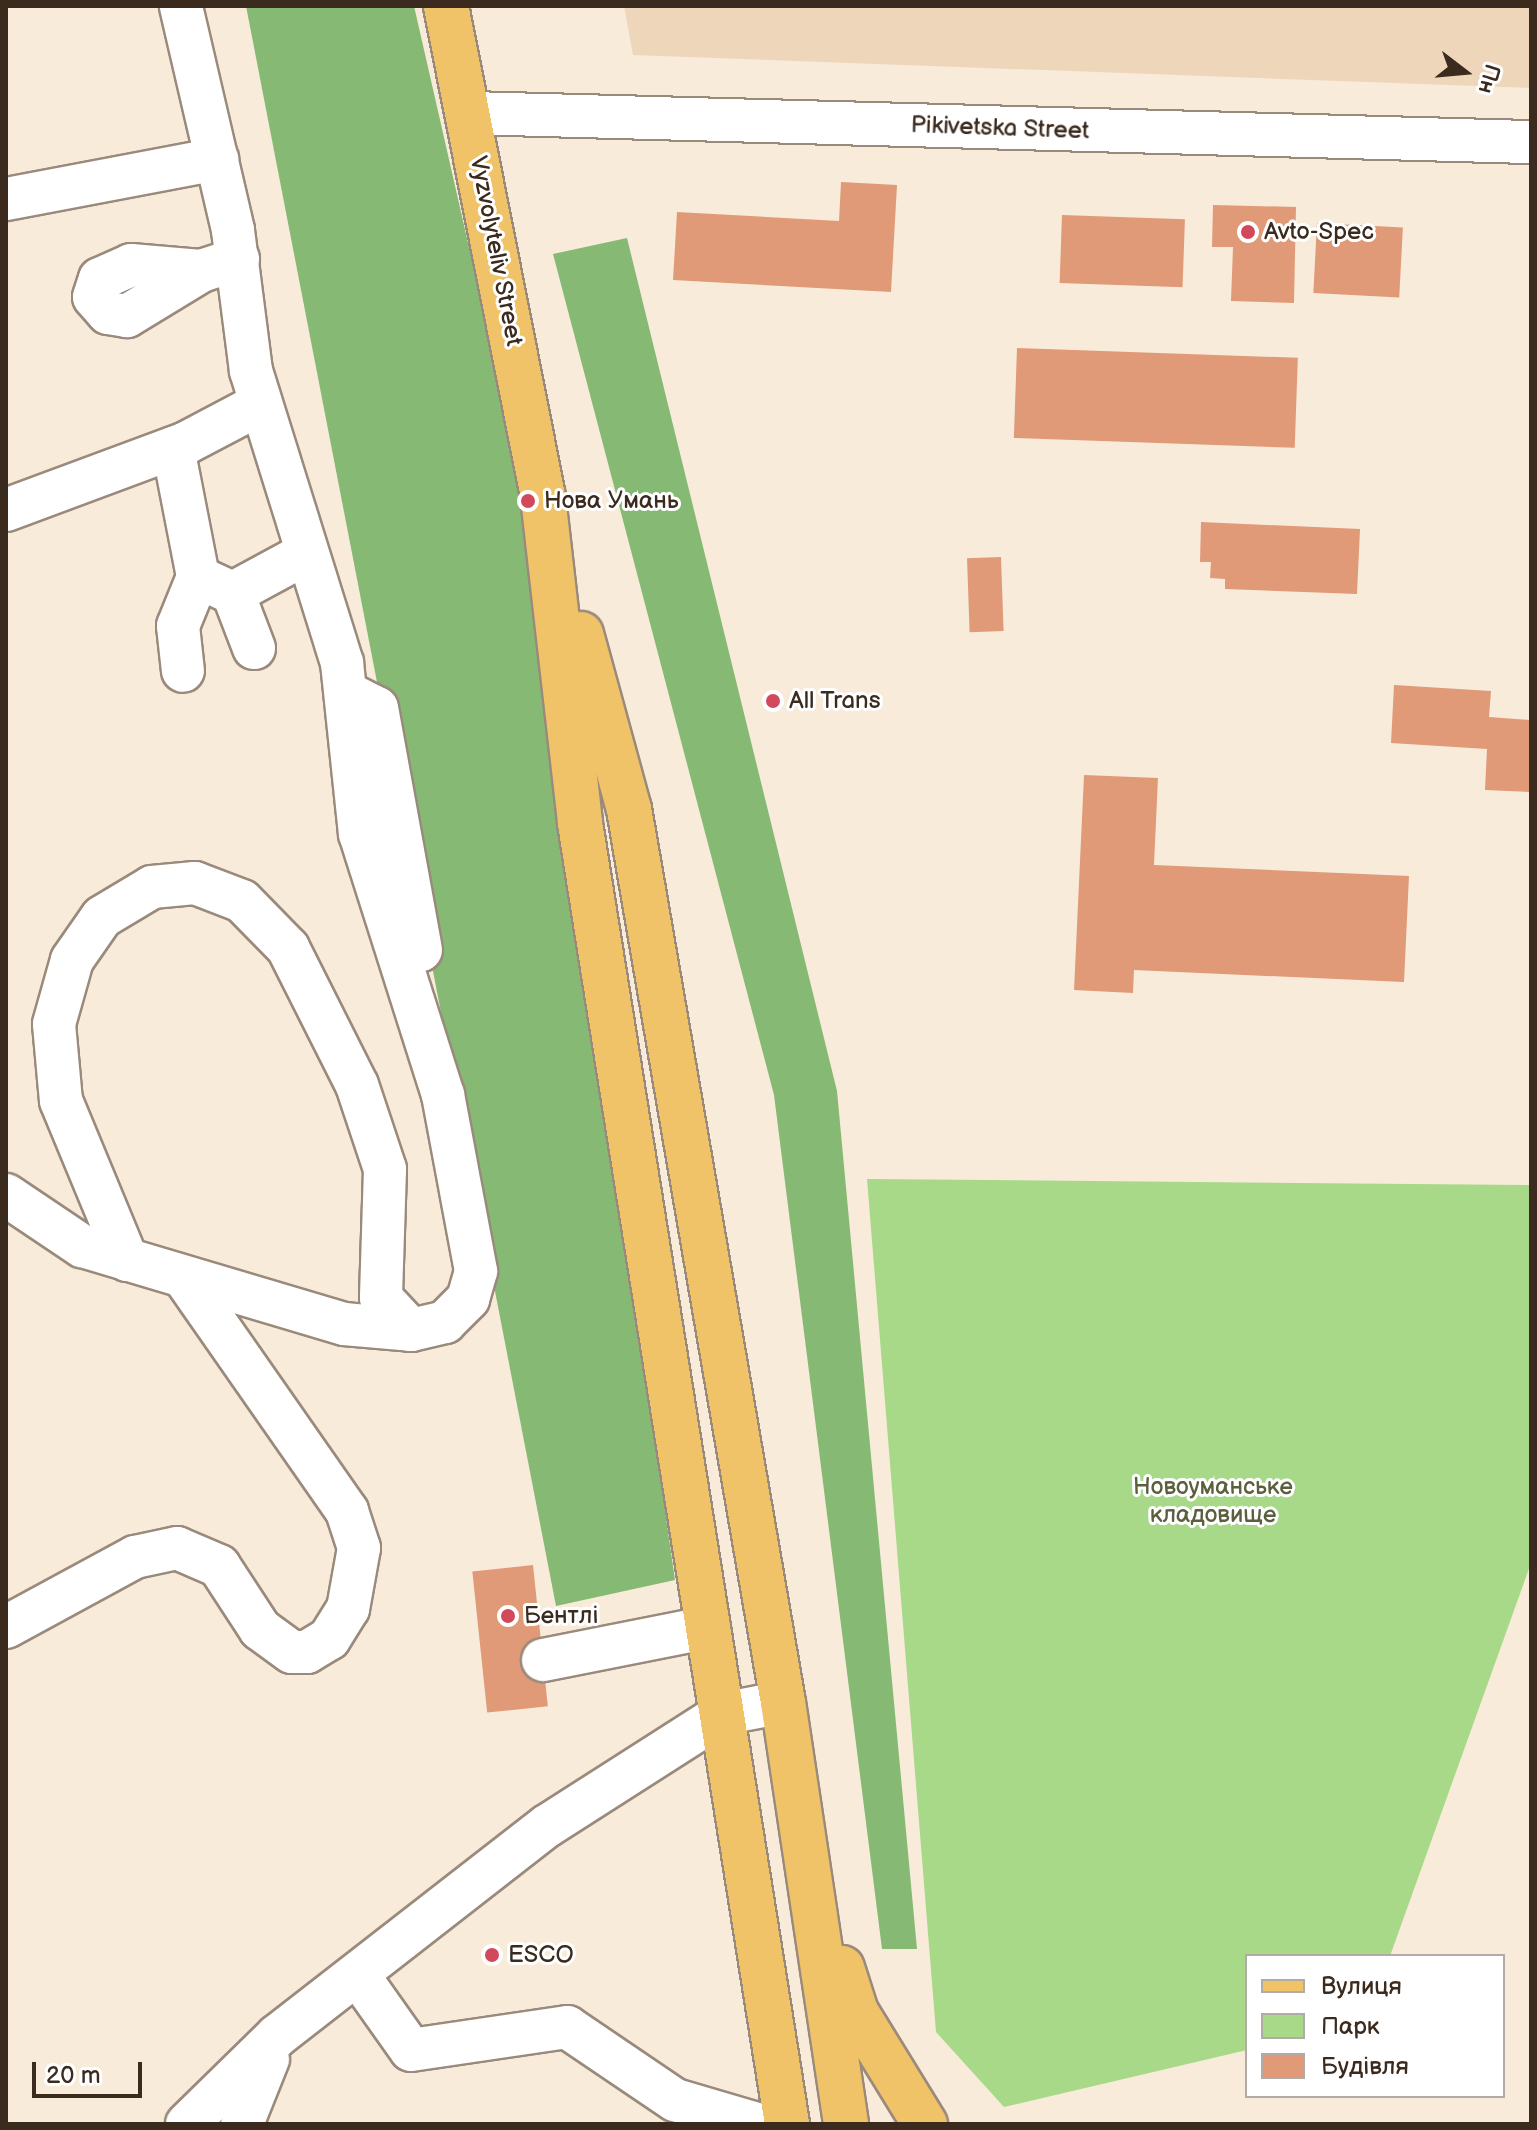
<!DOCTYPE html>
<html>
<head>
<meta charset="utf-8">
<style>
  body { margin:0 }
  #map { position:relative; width:1537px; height:2130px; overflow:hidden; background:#f8ebda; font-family:"Balsamiq Sans",sans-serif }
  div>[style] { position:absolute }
  .built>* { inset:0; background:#eed6bb }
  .green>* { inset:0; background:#a7d988 }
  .forest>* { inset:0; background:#85b974 }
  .building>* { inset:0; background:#e09a78; transform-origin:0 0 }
  .roads { filter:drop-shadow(2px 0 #9a8a7c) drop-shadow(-2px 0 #9a8a7c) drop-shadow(0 2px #9a8a7c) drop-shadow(0 -2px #9a8a7c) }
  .minor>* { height:42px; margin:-21px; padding:0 21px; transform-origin:21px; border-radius:21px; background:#fff }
  .major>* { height:44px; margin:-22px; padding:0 22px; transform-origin:22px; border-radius:22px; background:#f1c369 }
  .dots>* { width:22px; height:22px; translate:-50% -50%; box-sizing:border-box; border:4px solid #fff; border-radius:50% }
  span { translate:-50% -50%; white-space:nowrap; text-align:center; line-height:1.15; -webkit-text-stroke:6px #fff; paint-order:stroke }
  .street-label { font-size:24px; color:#3b2a1e }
  .poi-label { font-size:24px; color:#3b2a1e }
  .left { translate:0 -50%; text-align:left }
  .park-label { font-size:24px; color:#5b5f3e }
  .frame { position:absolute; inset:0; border:8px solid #3b2a1e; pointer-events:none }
  .legend { position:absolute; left:1245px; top:1954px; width:260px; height:144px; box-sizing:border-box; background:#fff; border:2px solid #b1aaa5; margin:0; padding:10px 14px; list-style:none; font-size:24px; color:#3b2a1e }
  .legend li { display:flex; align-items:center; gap:16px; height:40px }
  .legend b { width:40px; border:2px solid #b1aaa5 }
  .north { position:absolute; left:1425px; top:32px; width:80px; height:80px; -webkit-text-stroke:6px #fff; paint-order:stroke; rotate:106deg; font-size:22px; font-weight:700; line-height:32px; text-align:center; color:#3b2a1e }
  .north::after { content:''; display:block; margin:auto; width:28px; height:36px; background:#3b2a1e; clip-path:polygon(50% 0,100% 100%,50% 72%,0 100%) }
  .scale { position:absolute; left:32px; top:2062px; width:110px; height:36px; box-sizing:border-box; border:4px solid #3b2a1e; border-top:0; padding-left:10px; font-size:24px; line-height:28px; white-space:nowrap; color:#3b2a1e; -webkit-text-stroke:6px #fff; paint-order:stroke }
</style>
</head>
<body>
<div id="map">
  <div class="built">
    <div style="clip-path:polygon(624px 6px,1531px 6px,1531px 88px,633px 55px)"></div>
  </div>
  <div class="green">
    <div style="clip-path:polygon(867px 1179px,1531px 1185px,1531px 1563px,1390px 1956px,1247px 1956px,1247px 2050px,1004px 2107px,936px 2032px)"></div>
  </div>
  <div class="forest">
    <div style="clip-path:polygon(246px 6px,414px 6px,511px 431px,675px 1580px,556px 1606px)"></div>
    <div style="clip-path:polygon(627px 238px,837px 1091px,917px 1949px,882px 1949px,774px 1095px,553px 254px)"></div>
  </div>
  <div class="building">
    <div style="clip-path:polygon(841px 182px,897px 185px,891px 292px,673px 280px,677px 212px,839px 221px)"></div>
    <div style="clip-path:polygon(1213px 205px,1296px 207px,1294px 303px,1231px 301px,1233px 247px,1212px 247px)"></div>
    <div style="left:1062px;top:215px;width:123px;height:68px;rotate:2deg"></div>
    <div style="left:1317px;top:223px;width:86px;height:70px;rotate:3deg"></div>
    <div style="left:1017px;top:348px;width:281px;height:90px;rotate:2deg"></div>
    <div style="clip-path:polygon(1201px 522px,1360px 529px,1357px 594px,1225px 589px,1225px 579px,1210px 578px,1211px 562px,1200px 562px)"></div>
    <div style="left:1001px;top:557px;width:74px;height:34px;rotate:88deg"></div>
    <div style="clip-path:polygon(1394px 685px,1491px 691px,1489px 717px,1531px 720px,1531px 792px,1485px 790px,1487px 749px,1391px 743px)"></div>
    <div style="clip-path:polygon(1084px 775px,1158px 778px,1154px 865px,1409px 876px,1404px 982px,1134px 970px,1133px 993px,1074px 990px)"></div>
    <div style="left:533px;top:1565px;width:142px;height:61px;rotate:84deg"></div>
  </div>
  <div class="roads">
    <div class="minor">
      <div style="left:470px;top:113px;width:1061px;rotate:1.57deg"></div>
      <div style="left:6px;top:199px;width:215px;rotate:-10.7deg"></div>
      <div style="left:201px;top:271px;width:87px;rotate:148.7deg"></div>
      <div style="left:127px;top:316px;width:19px;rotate:-171deg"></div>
      <div style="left:108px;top:313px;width:21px;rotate:-131deg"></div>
      <div style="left:94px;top:297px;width:19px;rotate:-72deg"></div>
      <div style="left:100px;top:279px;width:34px;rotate:-24deg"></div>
      <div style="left:131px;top:265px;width:70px;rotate:4.9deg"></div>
      <div style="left:201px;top:271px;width:39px;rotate:-18deg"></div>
      <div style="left:173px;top:448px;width:131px;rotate:79deg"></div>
      <div style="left:198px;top:577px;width:53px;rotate:112.2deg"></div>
      <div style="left:178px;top:626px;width:45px;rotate:83.7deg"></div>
      <div style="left:6px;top:510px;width:192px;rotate:-20.4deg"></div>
      <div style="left:186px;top:443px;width:84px;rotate:-27.8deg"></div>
      <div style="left:198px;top:577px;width:38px;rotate:25deg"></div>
      <div style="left:233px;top:593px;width:59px;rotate:69.1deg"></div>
      <div style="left:233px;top:593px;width:82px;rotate:-28.4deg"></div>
      <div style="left:349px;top:694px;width:31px;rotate:27deg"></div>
      <div style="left:377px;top:708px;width:246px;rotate:79.7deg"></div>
      <div style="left:6px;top:1195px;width:92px;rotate:33.9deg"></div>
      <div style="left:82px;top:1246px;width:273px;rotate:16.6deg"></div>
      <div style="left:344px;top:1324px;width:67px;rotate:5.1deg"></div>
      <div style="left:411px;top:1330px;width:35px;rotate:-13deg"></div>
      <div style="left:445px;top:1322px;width:33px;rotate:-45deg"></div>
      <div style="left:468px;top:1299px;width:29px;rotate:-74deg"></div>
      <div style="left:476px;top:1271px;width:179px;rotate:-100.6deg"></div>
      <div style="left:443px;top:1095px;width:274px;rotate:-107.6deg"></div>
      <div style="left:360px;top:834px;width:172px;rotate:-96deg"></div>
      <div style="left:342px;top:663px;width:306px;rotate:-107.3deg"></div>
      <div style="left:251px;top:371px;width:142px;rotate:-97.3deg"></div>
      <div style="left:233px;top:230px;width:230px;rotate:-103.1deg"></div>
      <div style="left:127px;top:1260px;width:172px;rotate:-112.5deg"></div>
      <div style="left:61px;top:1101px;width:77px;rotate:-95.2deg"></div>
      <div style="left:54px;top:1024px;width:66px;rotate:-74.3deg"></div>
      <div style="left:72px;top:960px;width:52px;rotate:-55.1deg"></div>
      <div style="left:102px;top:917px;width:58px;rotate:-31deg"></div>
      <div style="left:152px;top:887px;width:43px;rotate:-5.3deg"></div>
      <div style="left:195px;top:883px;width:50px;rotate:21deg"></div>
      <div style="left:242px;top:901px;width:66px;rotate:45.6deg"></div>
      <div style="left:288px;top:948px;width:153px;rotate:63.3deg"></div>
      <div style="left:357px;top:1085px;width:89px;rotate:71.6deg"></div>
      <div style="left:385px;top:1169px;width:129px;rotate:91.8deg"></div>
      <div style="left:381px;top:1298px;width:44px;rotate:46.8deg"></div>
      <div style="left:6px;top:1627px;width:147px;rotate:-28.5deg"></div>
      <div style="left:135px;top:1557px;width:43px;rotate:-12.1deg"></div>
      <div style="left:177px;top:1548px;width:46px;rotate:23.2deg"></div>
      <div style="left:219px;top:1566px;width:75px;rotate:56.9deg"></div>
      <div style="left:260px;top:1629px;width:39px;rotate:36deg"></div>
      <div style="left:292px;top:1652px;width:15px"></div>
      <div style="left:307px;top:1652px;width:26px;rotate:-31deg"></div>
      <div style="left:329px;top:1639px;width:36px;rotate:-58deg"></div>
      <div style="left:348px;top:1609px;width:62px;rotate:-79.8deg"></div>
      <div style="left:359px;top:1548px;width:39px;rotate:-108deg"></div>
      <div style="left:347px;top:1511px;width:283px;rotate:-124.9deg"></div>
      <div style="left:543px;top:1660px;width:169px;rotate:-11.2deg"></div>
      <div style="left:360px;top:1978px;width:88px;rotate:54.7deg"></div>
      <div style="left:411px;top:2050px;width:158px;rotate:-8.4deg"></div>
      <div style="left:567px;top:2027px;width:130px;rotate:34.1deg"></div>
      <div style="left:675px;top:2100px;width:85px;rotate:16.3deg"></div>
      <div style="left:187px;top:2124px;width:126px;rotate:-44.4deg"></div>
      <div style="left:277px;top:2036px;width:342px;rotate:-37.9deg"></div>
      <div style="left:547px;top:1826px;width:208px;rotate:-32.6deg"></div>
      <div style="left:722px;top:1714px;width:62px;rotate:-11.1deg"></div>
      <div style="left:242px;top:2124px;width:70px;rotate:-68.2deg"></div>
    </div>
    <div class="major">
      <div style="left:446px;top:6px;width:500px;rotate:78.82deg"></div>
      <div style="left:543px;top:497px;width:328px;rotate:83.5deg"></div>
      <div style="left:580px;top:823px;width:1317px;rotate:80.96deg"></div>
      <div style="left:581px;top:634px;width:181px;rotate:74.7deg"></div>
      <div style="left:629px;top:809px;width:906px;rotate:80.22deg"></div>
      <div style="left:783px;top:1702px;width:427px;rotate:81.5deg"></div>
      <div style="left:842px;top:1968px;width:46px;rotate:72.3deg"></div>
      <div style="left:856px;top:2012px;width:132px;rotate:58.4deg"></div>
    </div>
  </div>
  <div class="dots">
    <div style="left:1248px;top:232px;background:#d1495b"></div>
    <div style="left:528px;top:501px;background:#d1495b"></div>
    <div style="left:773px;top:701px;background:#d1495b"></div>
    <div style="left:508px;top:1616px;background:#d1495b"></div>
    <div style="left:492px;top:1955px;background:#d1495b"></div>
  </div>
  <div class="street-label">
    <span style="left:1000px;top:128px;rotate:2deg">Pikivetska Street</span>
    <span style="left:496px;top:251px;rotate:79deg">Vyzvolyteliv Street</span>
  </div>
  <div class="poi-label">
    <span class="left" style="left:1264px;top:232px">Avto-Spec</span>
    <span class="left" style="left:544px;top:501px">Нова Умань</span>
    <span class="left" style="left:789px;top:701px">All Trans</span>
    <span class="left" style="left:524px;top:1616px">Бентлі</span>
    <span class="left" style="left:508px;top:1955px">ESCO</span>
  </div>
  <div class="park-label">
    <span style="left:1213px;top:1501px">Новоуманське<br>кладовище</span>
  </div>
  <div class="frame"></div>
  <ul class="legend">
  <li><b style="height:10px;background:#f1c369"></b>Вулиця</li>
  <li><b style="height:22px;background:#a7d988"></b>Парк</li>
  <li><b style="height:22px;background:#e09a78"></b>Будівля</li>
  </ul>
  <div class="north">Пн</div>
  <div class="scale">20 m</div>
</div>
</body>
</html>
